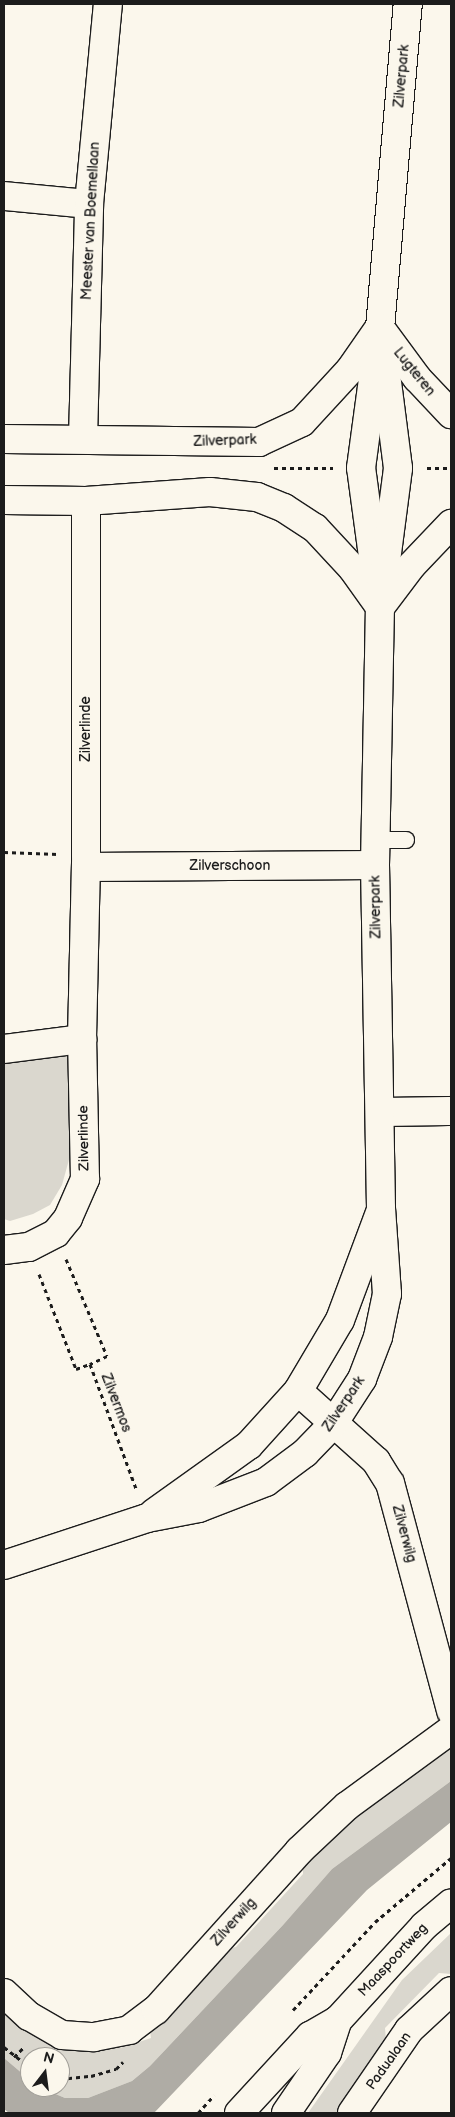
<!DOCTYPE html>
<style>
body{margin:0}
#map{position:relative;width:455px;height:2117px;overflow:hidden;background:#fbf7ec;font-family:"Balsamiq Sans",sans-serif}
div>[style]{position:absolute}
.green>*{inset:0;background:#dad7ce}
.water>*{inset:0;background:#afaca5}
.path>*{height:3px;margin-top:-1.5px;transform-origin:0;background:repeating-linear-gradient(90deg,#1c1c1c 0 4px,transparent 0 8px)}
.roads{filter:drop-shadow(1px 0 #1c1c1c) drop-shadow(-1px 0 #1c1c1c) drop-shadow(0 1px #1c1c1c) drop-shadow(0 -1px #1c1c1c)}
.service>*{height:16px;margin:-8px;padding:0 8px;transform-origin:8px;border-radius:8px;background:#fbf7ec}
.minor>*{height:28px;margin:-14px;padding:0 14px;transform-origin:14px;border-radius:14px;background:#fbf7ec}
.secondary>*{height:28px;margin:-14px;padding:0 14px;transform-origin:14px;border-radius:14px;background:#fbf7ec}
span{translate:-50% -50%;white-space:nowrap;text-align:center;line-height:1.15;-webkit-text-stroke:4px #fbf7ec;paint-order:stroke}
.street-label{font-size:14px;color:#1c1c1c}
.frame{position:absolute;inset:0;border:5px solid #1c1c1c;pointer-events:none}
.north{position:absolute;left:20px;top:2047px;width:50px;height:50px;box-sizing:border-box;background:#fbf7ec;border:1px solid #a29f99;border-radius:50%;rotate:15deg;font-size:14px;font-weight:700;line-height:20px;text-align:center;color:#1c1c1c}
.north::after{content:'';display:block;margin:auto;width:18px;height:22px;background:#1c1c1c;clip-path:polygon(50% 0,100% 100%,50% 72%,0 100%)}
</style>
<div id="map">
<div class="green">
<i style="clip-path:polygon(72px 1041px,70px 1156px,62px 1185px,50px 1205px,33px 1214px,10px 1221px,4px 1219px,4px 1051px)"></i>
<i style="clip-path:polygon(451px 1742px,451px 1781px,332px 1869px,283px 1925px,150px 2066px,132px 2081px,88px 2098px,65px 2098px,39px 2087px,60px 2087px,60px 2057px,30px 2057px,30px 2080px,4px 2058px,4px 1991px,87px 2047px,120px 2048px,151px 2038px,149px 2023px,223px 1950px,236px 1947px,303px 1874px,303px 1861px,364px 1808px)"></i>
<i style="clip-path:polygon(451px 1933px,451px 1974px,439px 1973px,385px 2028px,386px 2040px,379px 2049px,381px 2051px,338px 2113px,308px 2113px,402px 1980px)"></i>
</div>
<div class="water">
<i style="clip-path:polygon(451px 1781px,451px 1822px,367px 1890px,154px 2113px,9px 2113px,4px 2109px,4px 2058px,30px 2080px,30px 2087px,39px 2087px,65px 2098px,88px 2098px,132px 2081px,150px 2066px,283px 1925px,332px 1869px)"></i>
</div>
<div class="path">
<i style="left:274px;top:468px;width:59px"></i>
<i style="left:427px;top:468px;width:24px"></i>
<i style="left:4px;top:852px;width:54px;rotate:2.1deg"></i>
<i style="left:66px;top:1259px;width:105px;rotate:67.1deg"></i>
<i style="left:107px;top:1356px;width:19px;rotate:155deg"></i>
<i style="left:90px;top:1364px;width:135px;rotate:69.7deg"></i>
<i style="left:39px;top:1274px;width:102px;rotate:68.7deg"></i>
<i style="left:76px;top:1369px;width:15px;rotate:-20deg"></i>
<i style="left:293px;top:2010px;width:120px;rotate:-47deg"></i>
<i style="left:375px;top:1922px;width:99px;rotate:-40.1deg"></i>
<i style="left:4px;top:2047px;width:33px;rotate:38deg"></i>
<i style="left:14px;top:2057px;width:14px;rotate:-45deg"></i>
<i style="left:60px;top:2079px;width:31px;rotate:-6deg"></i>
<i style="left:91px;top:2076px;width:26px;rotate:-16deg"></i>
<i style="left:116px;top:2069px;width:10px;rotate:-45deg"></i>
<i style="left:198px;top:2113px;width:24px;rotate:-48deg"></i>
</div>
<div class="roads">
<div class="service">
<i style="left:375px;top:840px;width:31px"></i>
</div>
<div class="minor">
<i style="left:4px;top:196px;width:85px;rotate:5.4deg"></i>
<i style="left:381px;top:329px;width:61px;rotate:53.7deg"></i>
<i style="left:417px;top:378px;width:50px;rotate:46.6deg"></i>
<i style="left:4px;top:439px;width:255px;rotate:0.7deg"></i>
<i style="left:259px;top:442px;width:47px;rotate:-24.9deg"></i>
<i style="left:302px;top:422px;width:71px;rotate:-47.3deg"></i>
<i style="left:350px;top:370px;width:47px;rotate:-55.3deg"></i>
<i style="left:83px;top:439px;width:235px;rotate:-88.5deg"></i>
<i style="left:89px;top:204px;width:201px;rotate:-84.6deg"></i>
<i style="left:4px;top:500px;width:82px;rotate:0.7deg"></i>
<i style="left:86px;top:501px;width:124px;rotate:-4.2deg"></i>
<i style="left:210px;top:492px;width:47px;rotate:6.1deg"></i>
<i style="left:257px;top:497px;width:29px;rotate:22deg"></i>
<i style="left:284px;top:508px;width:37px;rotate:33deg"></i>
<i style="left:315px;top:528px;width:56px;rotate:47.2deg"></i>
<i style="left:353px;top:569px;width:43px;rotate:54.5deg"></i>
<i style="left:375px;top:571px;width:104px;rotate:-97.7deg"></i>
<i style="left:361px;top:468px;width:141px;rotate:-82.3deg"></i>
<i style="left:380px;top:328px;width:325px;rotate:-85.1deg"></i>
<i style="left:381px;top:606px;width:51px;rotate:-52.9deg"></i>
<i style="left:412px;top:565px;width:57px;rotate:-46.4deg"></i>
<i style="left:86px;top:867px;width:289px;rotate:-0.4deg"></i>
<i style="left:4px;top:1049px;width:79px;rotate:-7.3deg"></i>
<i style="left:380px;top:1112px;width:71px;rotate:-0.8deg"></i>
<i style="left:4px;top:1250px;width:25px;rotate:-7deg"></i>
<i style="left:29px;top:1247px;width:30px;rotate:-27deg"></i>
<i style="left:56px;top:1233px;width:19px;rotate:-51deg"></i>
<i style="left:68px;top:1218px;width:43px;rotate:-66.4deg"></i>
<i style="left:85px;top:1179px;width:140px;rotate:-91.2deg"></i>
<i style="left:82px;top:1039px;width:183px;rotate:-88.7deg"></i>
<i style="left:86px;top:856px;width:355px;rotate:-90deg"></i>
<i style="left:298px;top:1391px;width:105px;rotate:41.9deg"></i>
<i style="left:376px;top:1461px;width:26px;rotate:58deg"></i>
<i style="left:390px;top:1483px;width:236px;rotate:75deg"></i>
<i style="left:154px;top:1513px;width:117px;rotate:-35.6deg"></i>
<i style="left:249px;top:1445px;width:73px;rotate:-47.8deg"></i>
<i style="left:298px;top:1391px;width:82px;rotate:-59.4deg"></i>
<i style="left:340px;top:1320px;width:117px;rotate:-69.6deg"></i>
<i style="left:4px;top:1565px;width:151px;rotate:-18.2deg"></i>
<i style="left:147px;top:1518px;width:53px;rotate:-10.9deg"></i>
<i style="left:199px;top:1508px;width:72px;rotate:-21.2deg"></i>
<i style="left:266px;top:1482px;width:49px;rotate:-36.6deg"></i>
<i style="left:305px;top:1453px;width:40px;rotate:-46deg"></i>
<i style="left:333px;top:1424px;width:54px;rotate:-57.2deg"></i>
<i style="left:362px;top:1379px;width:45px;rotate:-69.1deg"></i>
<i style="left:378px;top:1337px;width:44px;rotate:-78.2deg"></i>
<i style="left:387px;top:1294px;width:86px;rotate:-94deg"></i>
<i style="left:381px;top:1208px;width:343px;rotate:-91deg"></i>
<i style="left:375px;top:865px;width:258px;rotate:-88.9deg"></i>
<i style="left:380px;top:607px;width:140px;rotate:-82.6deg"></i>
<i style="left:398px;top:468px;width:141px;rotate:-97.3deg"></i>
<i style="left:4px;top:1993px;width:34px;rotate:43deg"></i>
<i style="left:29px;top:2016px;width:38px;rotate:30deg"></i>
<i style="left:62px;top:2035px;width:32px;rotate:4deg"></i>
<i style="left:94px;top:2037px;width:36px;rotate:-11deg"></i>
<i style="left:129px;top:2030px;width:34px;rotate:-37deg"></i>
<i style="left:156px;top:2010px;width:214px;rotate:-48deg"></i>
<i style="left:299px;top:1851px;width:66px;rotate:-43.2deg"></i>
<i style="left:347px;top:1806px;width:129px;rotate:-36.2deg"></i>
<i style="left:352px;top:2113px;width:101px;rotate:-55.5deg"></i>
<i style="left:409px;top:2030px;width:57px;rotate:-42.9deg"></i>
</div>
<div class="secondary">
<i style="left:239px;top:2113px;width:105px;rotate:-47.3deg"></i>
<i style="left:310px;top:2036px;width:32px;rotate:-30deg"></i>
<i style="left:338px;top:2020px;width:127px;rotate:-47.5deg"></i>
<i style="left:424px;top:1926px;width:35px;rotate:-40deg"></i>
<i style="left:286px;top:2113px;width:73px;rotate:-55.7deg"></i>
<i style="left:327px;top:2053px;width:35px;rotate:-72deg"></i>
</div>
</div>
<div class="street-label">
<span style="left:402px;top:76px;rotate:-85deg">Zilverpark</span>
<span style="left:91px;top:221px;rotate:-87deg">Meester van Boemellaan</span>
<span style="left:414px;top:372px;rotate:51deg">Lugteren</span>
<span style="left:225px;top:441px;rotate:-2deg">Zilverpark</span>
<span style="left:86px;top:729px;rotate:-90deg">Zilverlinde</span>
<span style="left:230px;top:866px">Zilverschoon</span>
<span style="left:376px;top:907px;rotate:-91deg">Zilverpark</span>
<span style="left:84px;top:1138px;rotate:-91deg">Zilverlinde</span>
<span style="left:116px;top:1403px;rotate:69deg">Zilvermos</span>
<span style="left:344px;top:1404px;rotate:-56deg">Zilverpark</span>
<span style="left:404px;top:1534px;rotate:75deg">Zilverwilg</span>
<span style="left:234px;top:1922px;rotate:-48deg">Zilverwilg</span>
<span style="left:393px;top:1960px;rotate:-47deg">Maaspoortweg</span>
<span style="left:389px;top:2061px;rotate:-55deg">Padualaan</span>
</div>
<div class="frame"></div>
<div class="north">N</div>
</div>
